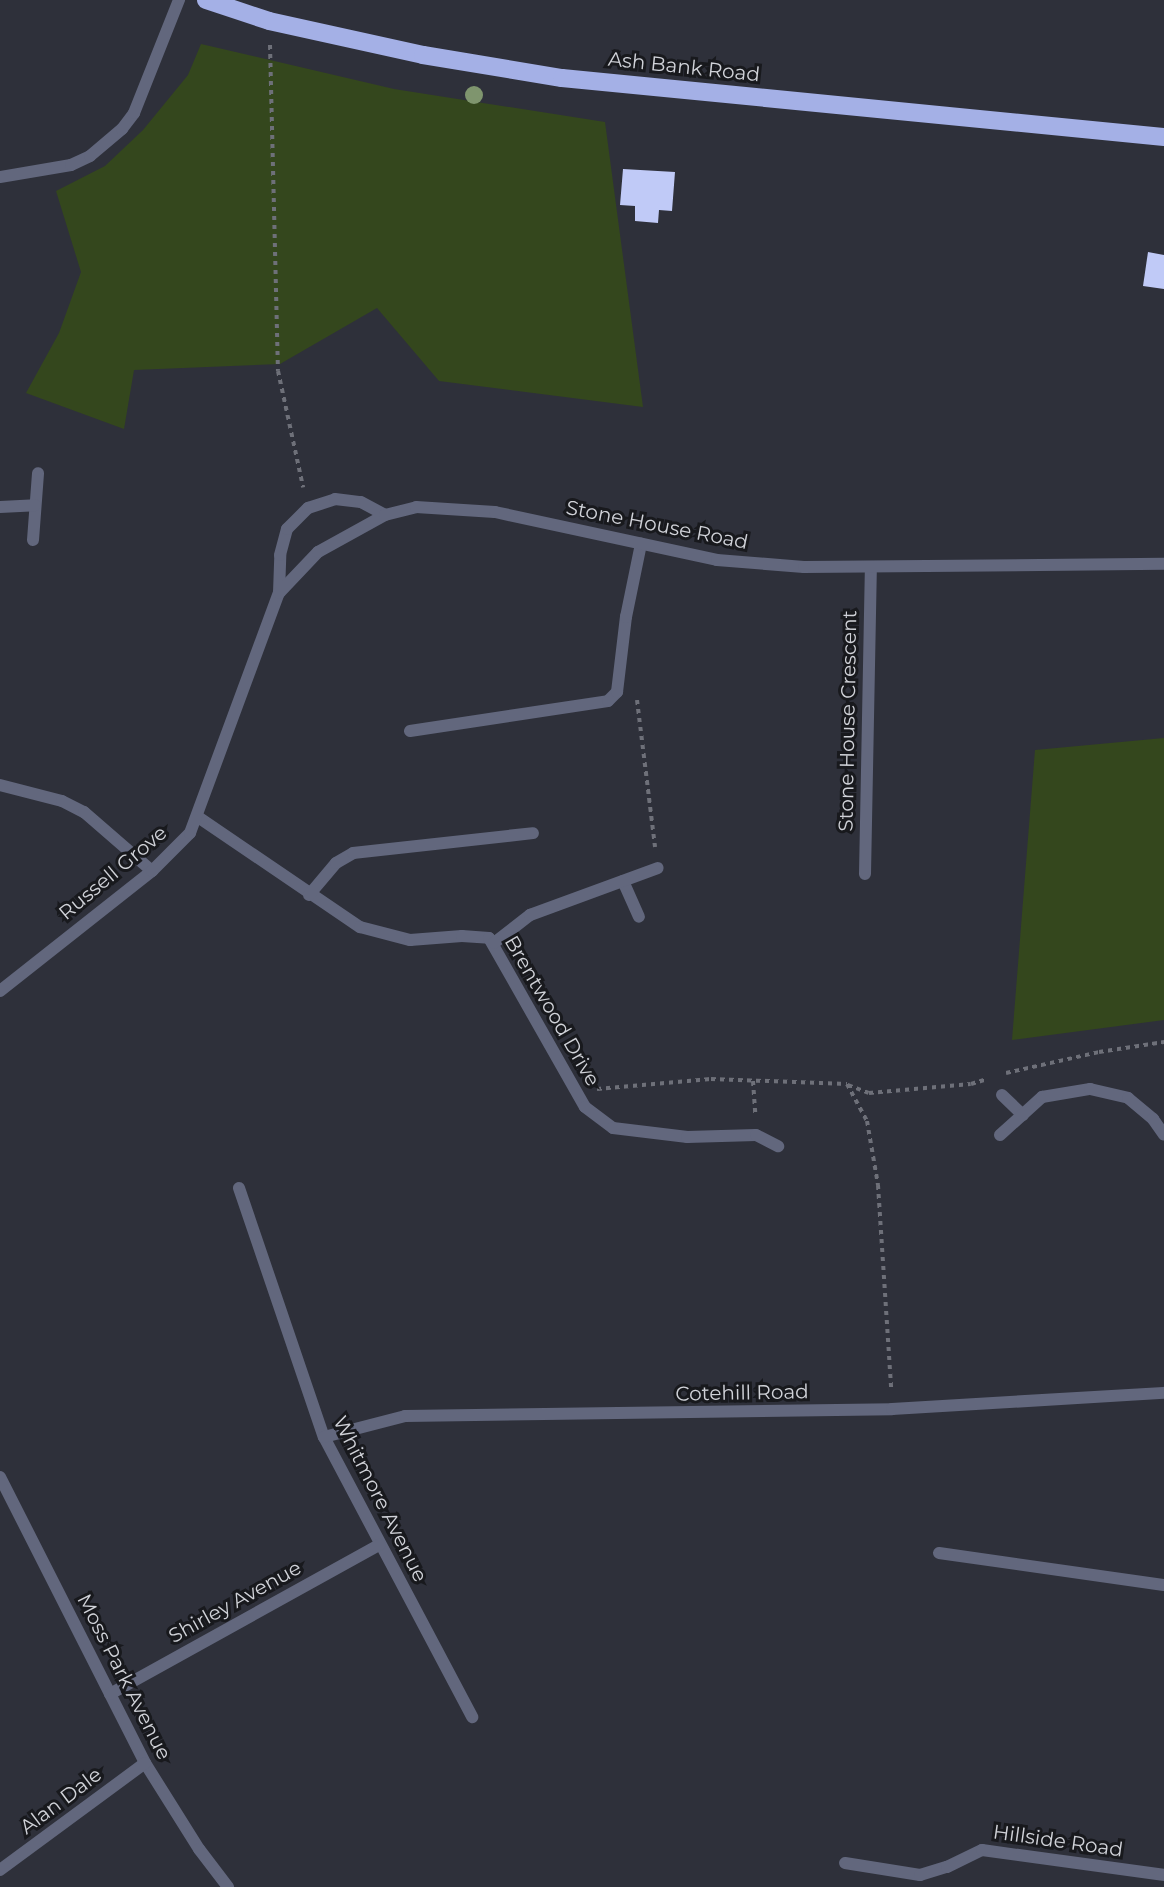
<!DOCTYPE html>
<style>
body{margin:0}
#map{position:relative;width:1164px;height:1887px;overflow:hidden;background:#2e303a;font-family:Montserrat,sans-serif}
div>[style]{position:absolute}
.green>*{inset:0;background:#34471d}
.building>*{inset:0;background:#c0caf7}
.path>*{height:4px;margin-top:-2px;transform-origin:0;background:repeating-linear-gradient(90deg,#6e7079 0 4.5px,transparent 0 9px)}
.lane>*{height:12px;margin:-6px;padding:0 6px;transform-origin:6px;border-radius:6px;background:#62677d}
.street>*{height:12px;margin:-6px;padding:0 6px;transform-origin:6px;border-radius:6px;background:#62677d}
.highway>*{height:18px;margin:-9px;padding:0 9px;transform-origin:9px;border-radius:9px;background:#a4b0e6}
.trees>*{width:18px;height:18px;margin:-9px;border-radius:50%;background:#7f956e}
span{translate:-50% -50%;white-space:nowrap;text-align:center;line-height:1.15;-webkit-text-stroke:6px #18191d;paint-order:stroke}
.street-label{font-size:20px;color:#d0d2d8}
</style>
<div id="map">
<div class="green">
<i style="clip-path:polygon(201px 44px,394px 89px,605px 122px,643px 407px,439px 381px,377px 308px,280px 364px,134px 370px,124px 429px,26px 393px,59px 333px,81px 272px,56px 191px,105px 166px,143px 130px,188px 75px)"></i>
<i style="clip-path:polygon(1164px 738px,1164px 1020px,1012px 1040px,1035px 750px)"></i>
</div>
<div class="building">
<i style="clip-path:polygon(623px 169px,675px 172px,672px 211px,659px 210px,658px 223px,635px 221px,635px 206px,620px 205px)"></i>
<i style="clip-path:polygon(1148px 252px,1164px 255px,1164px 289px,1143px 286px)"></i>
</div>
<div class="path">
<i style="left:270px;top:45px;width:326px;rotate:88.6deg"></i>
<i style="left:278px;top:371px;width:119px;rotate:77.8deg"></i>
<i style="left:637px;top:700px;width:148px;rotate:83deg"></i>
<i style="left:1006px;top:1073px;width:95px;rotate:-12.7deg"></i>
<i style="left:1099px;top:1052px;width:66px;rotate:-8.7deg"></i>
<i style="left:753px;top:1081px;width:32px;rotate:86deg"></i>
<i style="left:848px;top:1085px;width:22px;rotate:21deg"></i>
<i style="left:869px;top:1093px;width:102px;rotate:-5deg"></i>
<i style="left:971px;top:1084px;width:17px;rotate:-17deg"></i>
<i style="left:597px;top:1089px;width:114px;rotate:-5deg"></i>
<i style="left:711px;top:1079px;width:136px;rotate:2.1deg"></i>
<i style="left:847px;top:1084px;width:42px;rotate:61.6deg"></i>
<i style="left:867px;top:1121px;width:65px;rotate:80.2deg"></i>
<i style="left:878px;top:1185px;width:203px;rotate:86.3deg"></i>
</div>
<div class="lane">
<i style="left:33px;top:540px;width:67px;rotate:-85.7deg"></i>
<i style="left:279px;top:593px;width:38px;rotate:-88deg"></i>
<i style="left:280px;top:555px;width:27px;rotate:-75deg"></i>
<i style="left:287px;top:529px;width:30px;rotate:-45deg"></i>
<i style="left:308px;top:508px;width:28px;rotate:-18deg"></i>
<i style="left:335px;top:499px;width:26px;rotate:7deg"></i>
<i style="left:361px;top:502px;width:27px;rotate:28deg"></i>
<i style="left:410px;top:731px;width:200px;rotate:-8.6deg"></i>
<i style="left:608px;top:701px;width:13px;rotate:-45deg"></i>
<i style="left:617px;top:692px;width:76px;rotate:-83.2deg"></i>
<i style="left:626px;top:617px;width:75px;rotate:-78.4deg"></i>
</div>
<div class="street">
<i style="left:0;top:177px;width:72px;rotate:-9.6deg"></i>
<i style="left:71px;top:165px;width:21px;rotate:-25deg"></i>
<i style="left:90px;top:156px;width:42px;rotate:-40.2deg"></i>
<i style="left:122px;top:129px;width:20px;rotate:-53deg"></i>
<i style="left:134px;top:113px;width:122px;rotate:-68.3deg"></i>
<i style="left:0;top:507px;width:35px;rotate:-3deg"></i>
<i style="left:0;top:785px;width:64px;rotate:14.5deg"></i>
<i style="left:62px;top:801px;width:25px;rotate:27deg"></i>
<i style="left:84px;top:812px;width:90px;rotate:40.9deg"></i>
<i style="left:198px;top:817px;width:196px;rotate:34.2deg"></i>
<i style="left:360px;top:927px;width:52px;rotate:14.6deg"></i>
<i style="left:410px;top:940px;width:52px;rotate:-4.4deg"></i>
<i style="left:462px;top:936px;width:27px;rotate:4deg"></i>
<i style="left:489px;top:938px;width:194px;rotate:60.4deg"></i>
<i style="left:585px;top:1107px;width:35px;rotate:37deg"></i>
<i style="left:613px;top:1128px;width:75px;rotate:6.9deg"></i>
<i style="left:687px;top:1137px;width:69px;rotate:-1.7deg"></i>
<i style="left:756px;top:1135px;width:25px;rotate:27deg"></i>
<i style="left:865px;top:874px;width:305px;rotate:-88.9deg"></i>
<i style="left:623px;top:881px;width:39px;rotate:66deg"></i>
<i style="left:309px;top:895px;width:42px;rotate:-49.8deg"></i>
<i style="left:336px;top:863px;width:20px;rotate:-30deg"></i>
<i style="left:353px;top:853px;width:181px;rotate:-6.3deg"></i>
<i style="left:494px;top:943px;width:46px;rotate:-37.9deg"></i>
<i style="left:530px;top:915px;width:136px;rotate:-20.2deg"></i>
<i style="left:0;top:991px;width:194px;rotate:-38.3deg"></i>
<i style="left:152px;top:871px;width:54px;rotate:-45deg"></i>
<i style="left:190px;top:833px;width:256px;rotate:-69.7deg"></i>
<i style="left:279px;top:593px;width:57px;rotate:-46.4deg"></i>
<i style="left:318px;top:552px;width:77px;rotate:-28.9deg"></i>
<i style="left:385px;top:515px;width:32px;rotate:-14deg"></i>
<i style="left:416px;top:507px;width:79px;rotate:3.6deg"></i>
<i style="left:495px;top:512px;width:227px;rotate:12.2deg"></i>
<i style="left:717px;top:560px;width:87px;rotate:4.6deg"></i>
<i style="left:804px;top:567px;width:360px;rotate:-0.5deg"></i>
<i style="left:1002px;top:1095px;width:29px;rotate:44deg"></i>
<i style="left:1000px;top:1135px;width:57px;rotate:-42.1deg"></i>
<i style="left:1042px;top:1097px;width:49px;rotate:-9.5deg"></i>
<i style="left:1090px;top:1089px;width:39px;rotate:13deg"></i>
<i style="left:1128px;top:1098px;width:33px;rotate:40deg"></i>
<i style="left:1153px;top:1119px;width:19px;rotate:55deg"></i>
<i style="left:239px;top:1188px;width:263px;rotate:71.2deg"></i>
<i style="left:324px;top:1437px;width:317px;rotate:62.1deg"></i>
<i style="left:324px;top:1437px;width:84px;rotate:-14.5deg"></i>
<i style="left:405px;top:1416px;width:487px;rotate:-0.8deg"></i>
<i style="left:892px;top:1409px;width:272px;rotate:-3.4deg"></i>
<i style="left:0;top:1477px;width:321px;rotate:63.1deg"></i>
<i style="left:145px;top:1763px;width:102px;rotate:57.9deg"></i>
<i style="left:199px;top:1849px;width:48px;rotate:52.7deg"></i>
<i style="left:939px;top:1553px;width:227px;rotate:8.1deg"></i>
<i style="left:110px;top:1694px;width:308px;rotate:-29deg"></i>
<i style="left:845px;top:1863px;width:76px;rotate:9.1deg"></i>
<i style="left:920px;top:1875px;width:28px;rotate:-17deg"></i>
<i style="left:947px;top:1867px;width:39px;rotate:-26deg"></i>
<i style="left:982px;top:1850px;width:184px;rotate:7.8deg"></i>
<i style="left:0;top:1870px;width:180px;rotate:-36.4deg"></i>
</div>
<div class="highway">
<i style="left:206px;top:0;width:66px;rotate:18.4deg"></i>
<i style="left:269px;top:21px;width:158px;rotate:12.4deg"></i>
<i style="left:423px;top:55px;width:141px;rotate:9.4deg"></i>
<i style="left:562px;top:78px;width:605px;rotate:5.6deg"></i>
</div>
<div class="trees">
<i style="left:474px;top:95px"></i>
</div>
<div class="street-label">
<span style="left:684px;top:67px;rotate:6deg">Ash Bank Road</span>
<span style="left:657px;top:525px;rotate:11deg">Stone House Road</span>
<span style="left:848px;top:721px;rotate:-89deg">Stone House Crescent</span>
<span style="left:113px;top:873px;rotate:-40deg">Russell Grove</span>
<span style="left:552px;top:1011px;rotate:60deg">Brentwood Drive</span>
<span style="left:742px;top:1393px;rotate:-1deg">Cotehill Road</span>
<span style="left:380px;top:1499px;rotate:63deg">Whitmore Avenue</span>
<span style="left:235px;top:1602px;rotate:-29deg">Shirley Avenue</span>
<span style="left:124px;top:1677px;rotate:63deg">Moss Park Avenue</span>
<span style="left:61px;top:1801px;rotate:-37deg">Alan Dale</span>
<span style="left:1058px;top:1841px;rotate:8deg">Hillside Road</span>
</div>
</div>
